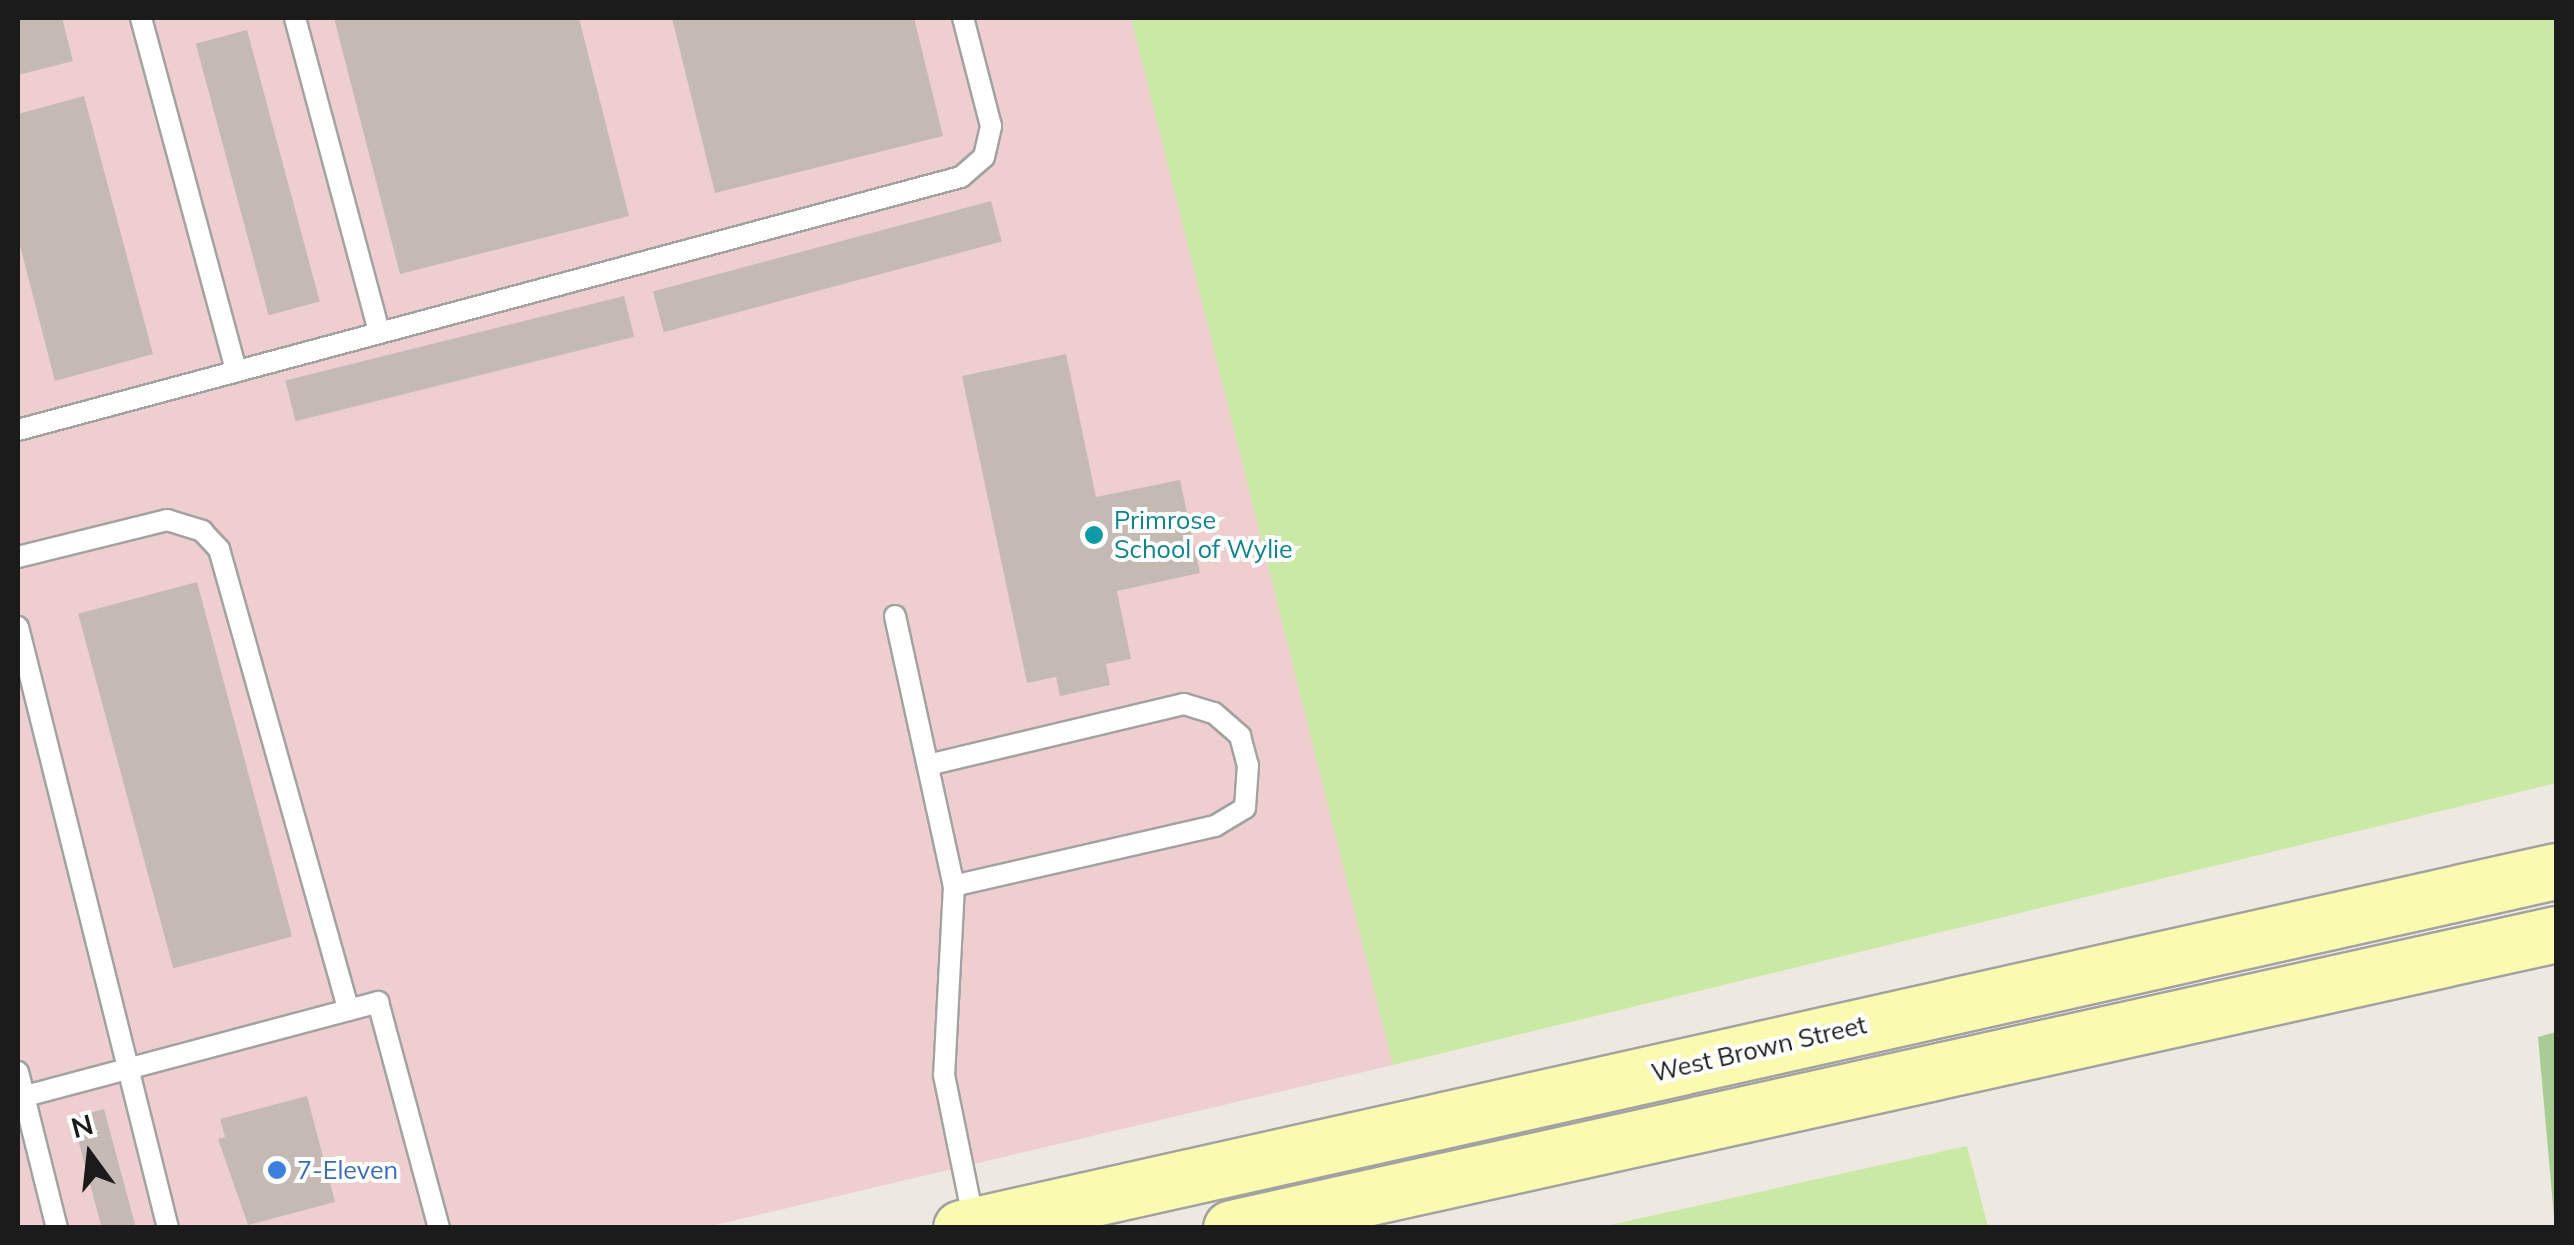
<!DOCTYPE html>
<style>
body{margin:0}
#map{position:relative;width:2574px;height:1245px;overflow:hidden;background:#ede8e0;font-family:Mulish,sans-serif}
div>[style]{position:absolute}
.commercial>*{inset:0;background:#efcecf}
.grass>*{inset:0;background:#cae9a4}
.forest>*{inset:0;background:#a8cd93}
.building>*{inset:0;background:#c5bab3;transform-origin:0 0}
.roads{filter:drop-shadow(2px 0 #a2a2a2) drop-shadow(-2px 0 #a2a2a2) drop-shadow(0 2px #a2a2a2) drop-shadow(0 -2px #a2a2a2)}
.service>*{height:20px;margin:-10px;padding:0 10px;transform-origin:10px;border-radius:10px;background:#fff}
.secondary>*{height:55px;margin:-27.5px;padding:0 27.5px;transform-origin:27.5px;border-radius:27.5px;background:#fafab1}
.dots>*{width:28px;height:28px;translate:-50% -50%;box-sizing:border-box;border:5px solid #fff;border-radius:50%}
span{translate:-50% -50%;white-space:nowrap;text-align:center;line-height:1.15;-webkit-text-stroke:8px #fff;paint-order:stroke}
.culture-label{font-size:25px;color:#0d838f}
.left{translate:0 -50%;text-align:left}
.street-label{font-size:25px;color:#1b1b1b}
.shop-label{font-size:25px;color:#366cbe}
.frame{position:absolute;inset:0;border:20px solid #1b1b1b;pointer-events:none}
.north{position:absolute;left:40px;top:1105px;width:100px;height:100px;-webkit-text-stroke:8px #fff;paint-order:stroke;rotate:345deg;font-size:28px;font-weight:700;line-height:40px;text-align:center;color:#1b1b1b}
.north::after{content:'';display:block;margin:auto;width:35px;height:45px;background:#1b1b1b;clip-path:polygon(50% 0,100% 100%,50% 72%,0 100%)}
</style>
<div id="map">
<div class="commercial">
<i style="clip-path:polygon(18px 18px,1131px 18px,1393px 1065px,707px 1227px,18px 1227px)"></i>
</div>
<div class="grass">
<i style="clip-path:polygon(1131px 18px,2556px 18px,2556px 783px,1393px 1065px)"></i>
<i style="clip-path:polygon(1967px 1146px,1988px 1227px,1601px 1227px)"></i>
</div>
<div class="forest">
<i style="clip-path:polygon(2556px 1032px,2556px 1227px,2555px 1228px,2538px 1037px)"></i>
</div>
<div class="building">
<i style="clip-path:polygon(18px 18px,62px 18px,73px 61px,18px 75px)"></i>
<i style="clip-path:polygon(334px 18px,579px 18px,629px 216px,400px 274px)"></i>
<i style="clip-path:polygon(672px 18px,914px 18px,943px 136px,715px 193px)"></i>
<i style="left:247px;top:30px;width:281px;height:53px;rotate:75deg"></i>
<i style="clip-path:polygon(84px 96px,153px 354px,55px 381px,18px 238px,18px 114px)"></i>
<i style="left:991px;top:201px;width:42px;height:350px;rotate:75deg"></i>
<i style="left:624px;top:296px;width:42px;height:349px;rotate:76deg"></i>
<i style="clip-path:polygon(1066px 354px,1096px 497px,1180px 480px,1200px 573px,1117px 591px,1131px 659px,1106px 664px,1110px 685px,1060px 696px,1056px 677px,1027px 683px,962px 376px)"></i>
<i style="left:197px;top:582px;width:367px;height:123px;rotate:75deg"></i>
<i style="clip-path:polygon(307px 1096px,335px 1202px,248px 1225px,218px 1139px,225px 1137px,220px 1119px)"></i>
<i style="left:104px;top:1109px;width:123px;height:33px;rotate:75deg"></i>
</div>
<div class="roads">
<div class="service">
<i style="left:141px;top:18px;width:366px;rotate:74.9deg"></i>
<i style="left:295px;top:18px;width:325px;rotate:75deg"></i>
<i style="left:18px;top:430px;width:976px;rotate:-15.02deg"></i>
<i style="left:961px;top:177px;width:30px;rotate:-41deg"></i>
<i style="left:984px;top:157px;width:32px;rotate:-77deg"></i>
<i style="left:991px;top:126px;width:112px;rotate:-104.5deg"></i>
<i style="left:18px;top:557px;width:154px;rotate:-13.9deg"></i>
<i style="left:167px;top:520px;width:37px;rotate:17deg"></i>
<i style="left:202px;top:531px;width:25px;rotate:47deg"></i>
<i style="left:219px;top:549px;width:479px;rotate:74.3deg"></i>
<i style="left:895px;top:616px;width:276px;rotate:77.7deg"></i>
<i style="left:954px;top:886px;width:189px;rotate:93deg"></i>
<i style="left:944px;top:1075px;width:150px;rotate:78.5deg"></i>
<i style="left:18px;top:627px;width:619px;rotate:75.99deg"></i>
<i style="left:928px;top:765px;width:263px;rotate:-13.4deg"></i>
<i style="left:1184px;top:704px;width:31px;rotate:17deg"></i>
<i style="left:1214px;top:713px;width:35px;rotate:41deg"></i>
<i style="left:1240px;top:736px;width:30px;rotate:75deg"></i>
<i style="left:1248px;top:765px;width:43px;rotate:94deg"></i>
<i style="left:1245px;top:808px;width:35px;rotate:149deg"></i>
<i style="left:1215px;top:826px;width:268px;rotate:167.1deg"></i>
<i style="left:18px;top:1072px;width:161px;rotate:76deg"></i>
<i style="left:18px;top:1098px;width:373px;rotate:-14.9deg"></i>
<i style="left:378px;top:1002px;width:234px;rotate:74.9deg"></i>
</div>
<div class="secondary">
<i style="left:961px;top:1228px;width:1634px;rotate:-12.62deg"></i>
<i style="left:1231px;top:1228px;width:1357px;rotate:-12.51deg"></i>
</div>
</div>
<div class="dots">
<i style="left:1094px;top:535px;background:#0f9aa8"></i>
<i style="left:277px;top:1170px;background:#3f7fe0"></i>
</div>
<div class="culture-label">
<span class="left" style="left:1114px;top:535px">Primrose<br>School of Wylie</span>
</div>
<div class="street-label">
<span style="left:1759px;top:1049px;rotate:-13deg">West Brown Street</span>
</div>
<div class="shop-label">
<span class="left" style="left:297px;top:1170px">7-Eleven</span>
</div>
<div class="frame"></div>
<div class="north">N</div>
</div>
